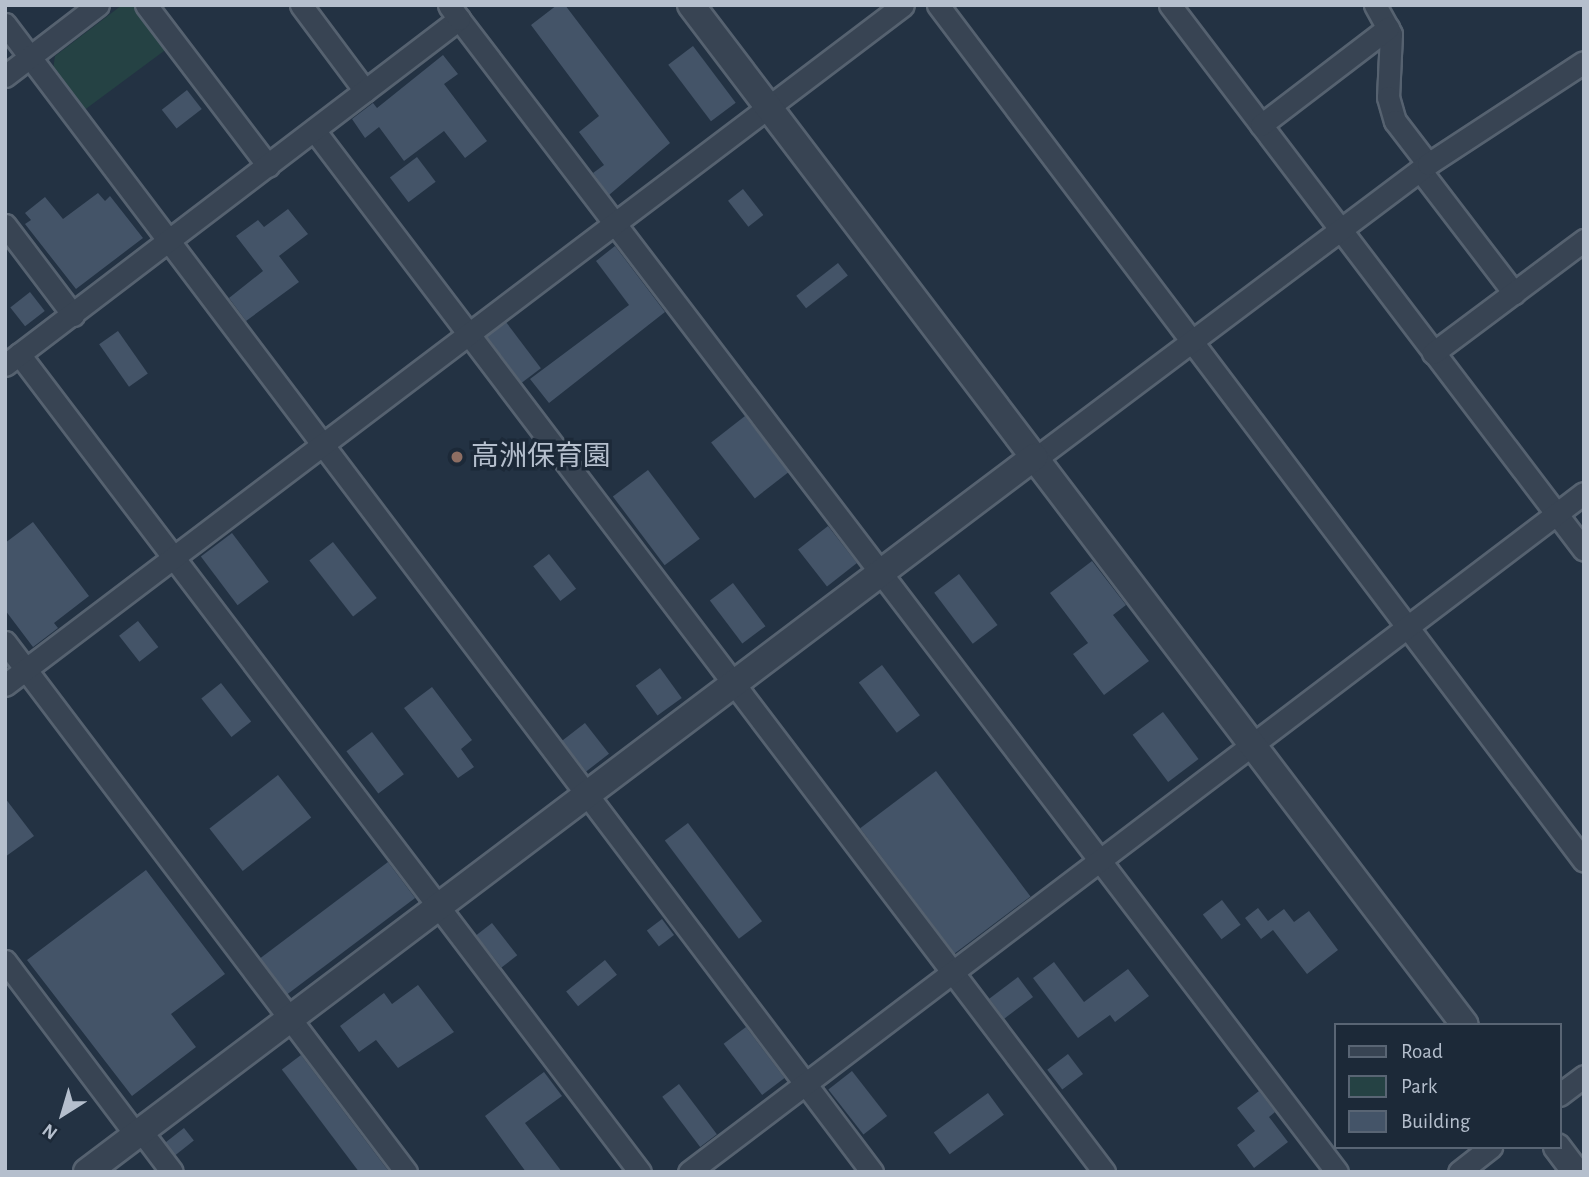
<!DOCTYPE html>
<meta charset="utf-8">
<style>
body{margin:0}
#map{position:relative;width:1589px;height:1177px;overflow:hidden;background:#233243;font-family:"Alegreya Sans","Noto Sans JP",sans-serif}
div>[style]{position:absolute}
.green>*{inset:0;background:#254244}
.building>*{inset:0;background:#445468;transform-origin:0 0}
.roads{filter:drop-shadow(2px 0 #566270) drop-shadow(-2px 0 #566270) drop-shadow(0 2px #566270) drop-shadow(0 -2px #566270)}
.minor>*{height:21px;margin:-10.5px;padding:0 10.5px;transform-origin:10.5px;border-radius:10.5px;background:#384453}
.tertiary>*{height:26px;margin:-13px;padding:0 13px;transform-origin:13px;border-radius:13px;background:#384453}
.dots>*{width:19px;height:19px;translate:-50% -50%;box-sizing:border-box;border:4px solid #1c2938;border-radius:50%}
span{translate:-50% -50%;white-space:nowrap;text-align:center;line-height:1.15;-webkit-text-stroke:7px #1c2938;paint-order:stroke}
.poi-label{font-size:28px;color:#b5bfcd}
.left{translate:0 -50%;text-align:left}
.frame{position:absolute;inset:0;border:7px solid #b5bfcd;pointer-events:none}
.legend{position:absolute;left:1334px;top:1023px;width:228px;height:126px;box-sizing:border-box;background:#1c2938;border:2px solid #596574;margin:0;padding:9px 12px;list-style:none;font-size:21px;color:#b5bfcd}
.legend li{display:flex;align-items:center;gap:14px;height:35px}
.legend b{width:35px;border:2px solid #596574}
.north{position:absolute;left:28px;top:1079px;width:70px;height:70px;-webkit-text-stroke:5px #1c2938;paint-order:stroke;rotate:217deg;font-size:19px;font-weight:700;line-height:28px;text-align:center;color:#b5bfcd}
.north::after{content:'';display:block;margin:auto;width:24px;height:32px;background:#b5bfcd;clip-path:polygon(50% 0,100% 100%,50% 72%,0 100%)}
</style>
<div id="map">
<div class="green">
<i style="clip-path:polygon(122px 5px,139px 7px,168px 48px,83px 111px,53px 70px,55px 56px)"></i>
</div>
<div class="building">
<i style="clip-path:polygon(557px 5px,565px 5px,670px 143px,609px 195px,593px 173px,604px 165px,579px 132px,599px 116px,531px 25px)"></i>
<i style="left:693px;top:46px;width:71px;height:31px;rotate:53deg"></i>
<i style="clip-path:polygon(443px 55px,458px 74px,444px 84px,487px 141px,465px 158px,444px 131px,404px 161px,379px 127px,365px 138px,352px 119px,373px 103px,377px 108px)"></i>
<i style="left:187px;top:90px;width:24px;height:32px;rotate:52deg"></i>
<i style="left:417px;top:157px;width:31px;height:34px;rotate:53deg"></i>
<i style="left:743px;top:189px;width:33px;height:19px;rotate:52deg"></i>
<i style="clip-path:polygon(98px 193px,105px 201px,110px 196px,143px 238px,76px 289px,25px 224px,31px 220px,25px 213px,45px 197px,63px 219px)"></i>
<i style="clip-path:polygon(288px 209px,308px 234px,279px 256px,299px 282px,246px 321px,229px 298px,263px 271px,236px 236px,258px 220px,264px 227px)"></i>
<i style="clip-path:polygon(615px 246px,665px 312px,549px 403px,530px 379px,629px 305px,596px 261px)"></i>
<i style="left:838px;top:263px;width:16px;height:53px;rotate:52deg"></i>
<i style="left:30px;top:292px;width:24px;height:25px;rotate:52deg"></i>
<i style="left:506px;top:322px;width:58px;height:24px;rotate:53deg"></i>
<i style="left:118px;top:331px;width:52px;height:23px;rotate:55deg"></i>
<i style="left:745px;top:416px;width:71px;height:43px;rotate:52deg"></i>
<i style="left:648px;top:470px;width:86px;height:44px;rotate:53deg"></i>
<i style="clip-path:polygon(33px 522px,89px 596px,54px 623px,58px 628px,33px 647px,5px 610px,5px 543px)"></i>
<i style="left:828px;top:526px;width:47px;height:38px;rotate:52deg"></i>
<i style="left:232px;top:533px;width:61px;height:39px;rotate:53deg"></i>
<i style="left:333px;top:542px;width:71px;height:30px;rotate:52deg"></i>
<i style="left:549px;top:554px;width:44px;height:20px;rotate:52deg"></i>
<i style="clip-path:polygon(1092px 561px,1126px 605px,1113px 615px,1149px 661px,1104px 695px,1073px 654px,1088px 643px,1050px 593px)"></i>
<i style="left:959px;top:574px;width:64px;height:31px;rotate:53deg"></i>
<i style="left:733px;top:583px;width:54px;height:29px;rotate:53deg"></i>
<i style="left:138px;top:621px;width:33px;height:24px;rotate:52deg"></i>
<i style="left:882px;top:665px;width:63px;height:29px;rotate:53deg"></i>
<i style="left:660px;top:668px;width:37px;height:30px;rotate:54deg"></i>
<i style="left:221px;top:683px;width:49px;height:25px;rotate:52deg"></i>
<i style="clip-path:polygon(432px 687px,472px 740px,461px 749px,474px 767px,458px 778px,404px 708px)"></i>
<i style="left:1163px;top:712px;width:59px;height:38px;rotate:53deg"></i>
<i style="left:585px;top:723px;width:39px;height:29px;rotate:52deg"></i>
<i style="left:372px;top:732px;width:53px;height:32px;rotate:53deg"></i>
<i style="left:936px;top:771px;width:157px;height:95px;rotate:53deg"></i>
<i style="left:278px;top:775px;width:54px;height:87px;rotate:52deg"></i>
<i style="clip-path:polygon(5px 798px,34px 836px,5px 857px)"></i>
<i style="left:688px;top:823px;width:123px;height:29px;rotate:53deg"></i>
<i style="left:388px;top:862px;width:45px;height:160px;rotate:53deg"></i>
<i style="clip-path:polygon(146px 870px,225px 974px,171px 1014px,196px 1047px,132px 1096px,27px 960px)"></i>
<i style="left:1222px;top:900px;width:31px;height:24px;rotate:53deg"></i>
<i style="clip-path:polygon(1258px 908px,1268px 921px,1284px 909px,1294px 922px,1309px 911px,1338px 950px,1307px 974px,1273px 930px,1261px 939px,1245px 918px)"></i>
<i style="left:662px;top:919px;width:20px;height:19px;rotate:53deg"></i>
<i style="left:492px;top:923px;width:41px;height:20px;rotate:52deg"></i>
<i style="left:605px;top:960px;width:19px;height:50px;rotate:51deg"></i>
<i style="clip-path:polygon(1054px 962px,1084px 1002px,1128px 969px,1149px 996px,1115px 1022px,1110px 1015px,1078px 1038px,1033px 978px)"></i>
<i style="left:1018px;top:977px;width:25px;height:36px;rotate:53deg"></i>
<i style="clip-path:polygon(418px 985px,454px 1032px,398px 1068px,376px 1040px,359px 1052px,340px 1026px,384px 993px,392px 1004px)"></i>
<i style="left:746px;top:1027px;width:64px;height:28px;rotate:53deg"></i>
<i style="left:1068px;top:1054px;width:25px;height:26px;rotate:53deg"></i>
<i style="left:301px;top:1055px;width:146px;height:24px;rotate:53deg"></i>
<i style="left:852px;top:1071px;width:57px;height:30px;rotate:52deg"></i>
<i style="clip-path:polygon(544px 1072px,562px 1096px,525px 1123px,562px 1172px,526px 1172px,485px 1116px)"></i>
<i style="left:679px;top:1084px;width:63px;height:21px;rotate:53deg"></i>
<i style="clip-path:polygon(1259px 1091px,1275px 1112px,1269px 1117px,1288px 1142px,1254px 1168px,1237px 1145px,1255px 1131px,1237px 1108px)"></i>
<i style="left:988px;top:1093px;width:27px;height:67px;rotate:54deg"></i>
<i style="left:184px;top:1128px;width:16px;height:24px;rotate:52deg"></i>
</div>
<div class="roads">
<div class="minor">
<i style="left:146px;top:5px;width:202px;rotate:52.8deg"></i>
<i style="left:301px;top:5px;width:107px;rotate:53.3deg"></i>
<i style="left:938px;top:5px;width:1072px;rotate:52.96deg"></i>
<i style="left:1170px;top:5px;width:684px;rotate:52.78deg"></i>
<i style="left:1375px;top:5px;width:33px;rotate:61deg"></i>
<i style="left:1391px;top:34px;width:63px;rotate:92.7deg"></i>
<i style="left:1388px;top:97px;width:25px;rotate:74deg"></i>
<i style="left:1395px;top:121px;width:54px;rotate:52.5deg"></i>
<i style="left:459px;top:19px;width:1449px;rotate:52.71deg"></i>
<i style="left:5px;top:24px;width:1439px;rotate:52.94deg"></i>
<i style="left:5px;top:76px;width:117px;rotate:-37.4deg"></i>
<i style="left:1261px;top:125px;width:160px;rotate:-37.4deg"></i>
<i style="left:314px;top:130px;width:1308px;rotate:52.83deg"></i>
<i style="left:1420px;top:170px;width:155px;rotate:52.6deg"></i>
<i style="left:5px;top:225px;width:113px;rotate:52.9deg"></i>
<i style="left:1433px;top:353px;width:189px;rotate:-36.8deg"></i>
<i style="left:19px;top:354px;width:1027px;rotate:52.8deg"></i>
<i style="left:5px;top:365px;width:571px;rotate:-37.31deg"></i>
<i style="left:459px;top:19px;width:17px;rotate:-126deg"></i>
<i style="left:1035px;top:459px;width:491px;rotate:-36.9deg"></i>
<i style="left:1428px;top:164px;width:186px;rotate:-33.2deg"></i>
<i style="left:5px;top:642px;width:665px;rotate:52.89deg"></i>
<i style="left:5px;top:685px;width:1126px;rotate:-37.13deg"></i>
<i style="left:5px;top:961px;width:218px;rotate:53deg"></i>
<i style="left:1559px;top:1095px;width:31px;rotate:-37deg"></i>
<i style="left:141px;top:1131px;width:51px;rotate:52.9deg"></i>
<i style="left:689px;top:1172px;width:1123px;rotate:-37.19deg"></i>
<i style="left:1459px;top:1172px;width:41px;rotate:-38deg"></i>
</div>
<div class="tertiary">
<i style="left:691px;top:5px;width:1280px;rotate:52.81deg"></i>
<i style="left:1557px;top:1147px;width:31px;rotate:53deg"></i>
<i style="left:87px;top:1172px;width:1187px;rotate:-37.05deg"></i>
</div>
</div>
<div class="dots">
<i style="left:457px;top:457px;background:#8d6e63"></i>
</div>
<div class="poi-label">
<span class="left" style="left:471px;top:457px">高洲保育園</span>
</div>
<div class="frame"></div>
<ul class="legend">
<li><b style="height:9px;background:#384453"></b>Road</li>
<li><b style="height:19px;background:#254244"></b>Park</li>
<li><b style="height:19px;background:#445468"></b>Building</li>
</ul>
<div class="north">N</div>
</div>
